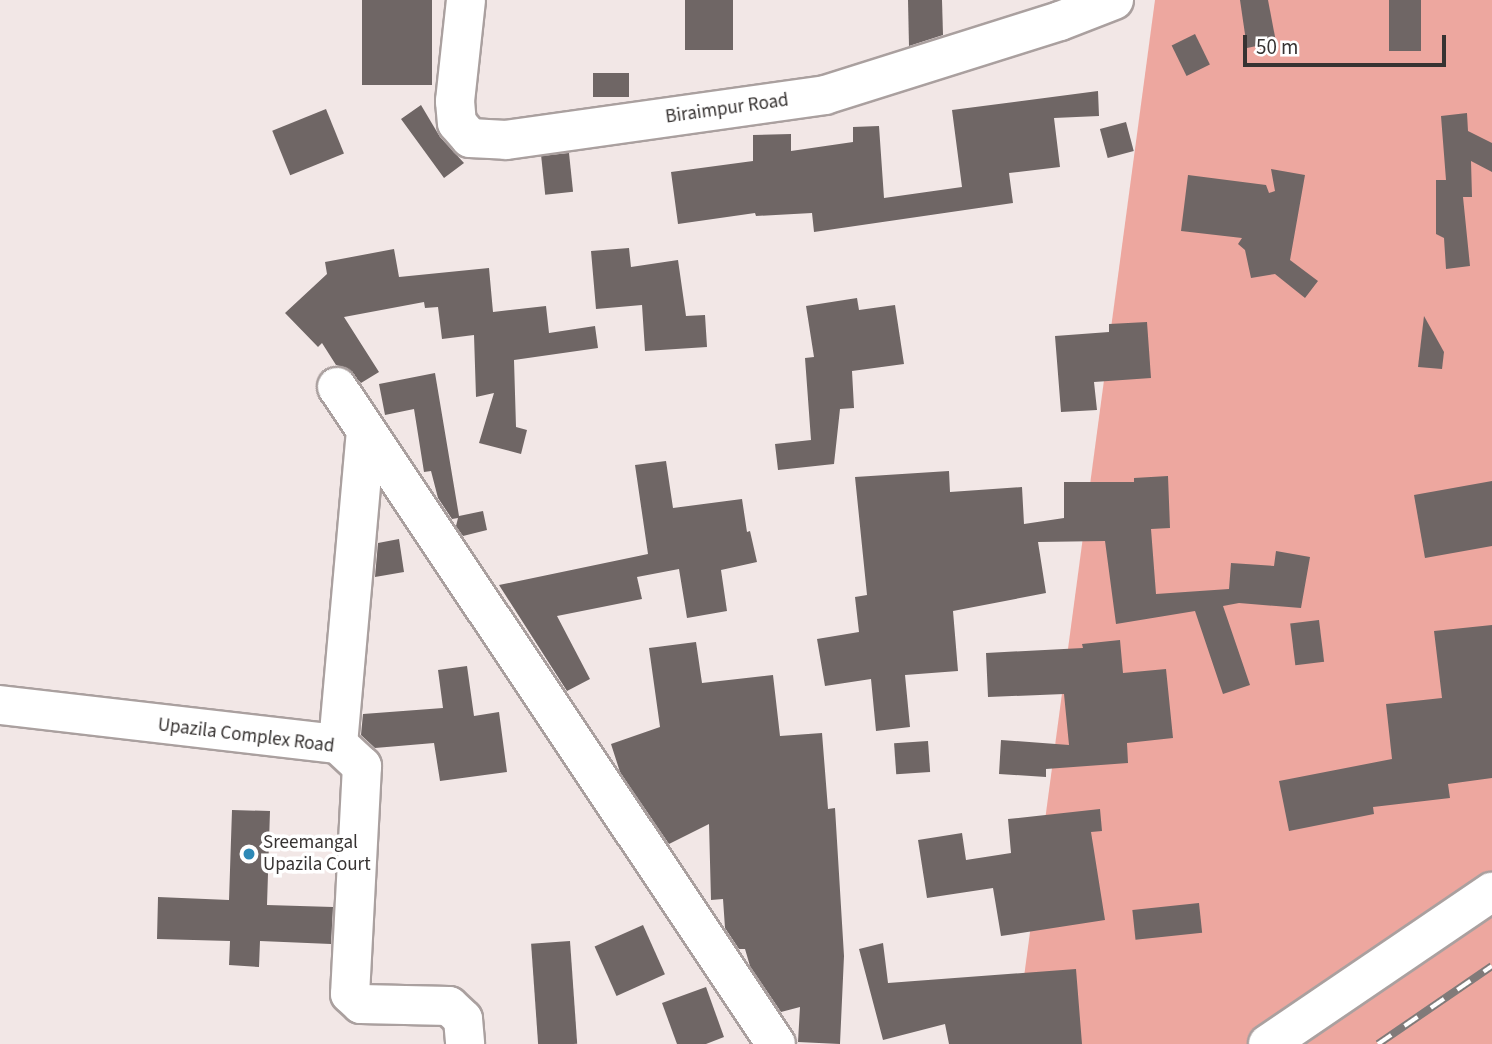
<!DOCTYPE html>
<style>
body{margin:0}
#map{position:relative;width:1492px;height:1044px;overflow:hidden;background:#f2e7e6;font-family:"Source Sans 3",sans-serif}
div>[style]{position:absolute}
.green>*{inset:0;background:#eda79f}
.building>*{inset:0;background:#6f6665;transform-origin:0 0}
.roads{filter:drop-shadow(2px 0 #aaa09f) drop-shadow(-2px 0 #aaa09f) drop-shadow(0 2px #aaa09f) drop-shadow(0 -2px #aaa09f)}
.minor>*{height:38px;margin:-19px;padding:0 19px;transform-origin:19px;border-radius:19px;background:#fff}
.rail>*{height:8px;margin-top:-4px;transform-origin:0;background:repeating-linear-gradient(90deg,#fff 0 16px,#807a79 0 32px);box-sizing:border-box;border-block:2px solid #807a79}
.dots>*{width:19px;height:19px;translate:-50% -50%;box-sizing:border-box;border:4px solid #fff;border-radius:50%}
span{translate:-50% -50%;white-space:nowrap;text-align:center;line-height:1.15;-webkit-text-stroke:7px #fff;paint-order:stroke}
.street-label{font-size:19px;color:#373332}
.poi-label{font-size:19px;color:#373332}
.left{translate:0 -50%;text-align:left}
.scale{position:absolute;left:1243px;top:35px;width:203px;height:32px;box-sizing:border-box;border:4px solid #373332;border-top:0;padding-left:9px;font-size:21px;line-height:24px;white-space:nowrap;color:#373332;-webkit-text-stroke:5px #fff;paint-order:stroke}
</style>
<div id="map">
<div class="green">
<i style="clip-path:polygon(1155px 0,1492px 0,1492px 1044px,1015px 1044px)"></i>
</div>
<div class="building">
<i style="left:362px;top:0;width:70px;height:85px"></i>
<i style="left:685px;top:0;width:48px;height:50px"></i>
<i style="clip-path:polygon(908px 0,942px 0,943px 35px,909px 46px)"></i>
<i style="clip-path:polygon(1240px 0,1268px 0,1276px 42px,1247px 48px)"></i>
<i style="left:1389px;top:0;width:32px;height:51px"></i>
<i style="left:1195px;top:34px;width:34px;height:26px;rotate:64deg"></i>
<i style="left:593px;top:73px;width:36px;height:24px"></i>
<i style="clip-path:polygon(1098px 91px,1099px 116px,1054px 118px,1060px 167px,1009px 173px,1013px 203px,814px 232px,812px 213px,756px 216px,755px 213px,678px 224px,671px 172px,753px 161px,753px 135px,791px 134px,791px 151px,853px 142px,853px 127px,879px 126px,884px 198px,962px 187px,952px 110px)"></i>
<i style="clip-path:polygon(421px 105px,440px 137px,464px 163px,444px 178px,401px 119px)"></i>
<i style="left:326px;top:109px;width:48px;height:58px;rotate:68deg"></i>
<i style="clip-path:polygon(1467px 113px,1468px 131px,1492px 143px,1492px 172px,1471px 161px,1472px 197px,1463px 197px,1470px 266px,1446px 269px,1444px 238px,1436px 234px,1436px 180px,1446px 180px,1441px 116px)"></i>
<i style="left:1126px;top:122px;width:30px;height:27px;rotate:75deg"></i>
<i style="left:569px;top:153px;width:39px;height:28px;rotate:84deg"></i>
<i style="clip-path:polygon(1271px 169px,1305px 175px,1290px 260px,1318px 281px,1305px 298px,1275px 274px,1251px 278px,1245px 250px,1238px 244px,1242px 238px,1181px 231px,1188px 175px,1266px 185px,1269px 193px,1275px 191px)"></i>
<i style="clip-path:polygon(629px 248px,631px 267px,678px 260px,686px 316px,705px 315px,707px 347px,645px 351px,642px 305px,596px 309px,591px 251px)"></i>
<i style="clip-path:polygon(394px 249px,399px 277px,489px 268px,493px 312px,546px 306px,549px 333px,595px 326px,598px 348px,514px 360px,516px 427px,527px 430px,521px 454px,479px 443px,494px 393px,476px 397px,474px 335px,442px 339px,438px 307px,425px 308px,424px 302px,344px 317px,379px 372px,361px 383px,347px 368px,336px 365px,322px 343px,318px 347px,285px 313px,327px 274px,325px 262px)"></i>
<i style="clip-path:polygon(857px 298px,859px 310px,895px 305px,904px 364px,852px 371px,854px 408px,840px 409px,834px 464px,778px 470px,775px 444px,811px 440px,805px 358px,814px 357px,806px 306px)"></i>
<i style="clip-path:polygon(1424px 316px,1444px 352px,1442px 369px,1418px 367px)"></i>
<i style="clip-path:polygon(1147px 322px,1151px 378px,1094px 382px,1097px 410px,1061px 412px,1055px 336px,1109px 332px,1109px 324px)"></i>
<i style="clip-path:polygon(435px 373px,459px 516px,483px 511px,487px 530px,463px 536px,456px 526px,458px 518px,452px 519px,438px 498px,431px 471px,424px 472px,414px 409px,385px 415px,379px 384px)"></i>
<i style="clip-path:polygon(666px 461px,673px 508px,742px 499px,747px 532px,750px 531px,757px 562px,721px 570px,727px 611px,687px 618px,679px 569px,637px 577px,642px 599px,557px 616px,590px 679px,567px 691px,499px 585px,648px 554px,635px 465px)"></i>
<i style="clip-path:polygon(949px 471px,950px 492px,1022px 487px,1024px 524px,1064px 518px,1064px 482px,1134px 482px,1134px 478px,1168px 476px,1170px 528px,1151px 529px,1156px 594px,1229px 589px,1231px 563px,1274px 566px,1276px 551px,1310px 557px,1301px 608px,1239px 603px,1223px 606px,1250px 685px,1223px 694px,1195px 611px,1116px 624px,1105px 541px,1038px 542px,1046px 593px,953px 611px,958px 671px,905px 675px,910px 727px,876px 731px,871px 679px,825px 686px,817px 639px,859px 632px,855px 597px,867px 595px,855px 477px)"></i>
<i style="clip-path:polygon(1492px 481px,1492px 546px,1425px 558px,1414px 495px)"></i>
<i style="clip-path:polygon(399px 539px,404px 572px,375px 577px,378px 543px)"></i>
<i style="left:1319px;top:620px;width:42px;height:29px;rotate:83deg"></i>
<i style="clip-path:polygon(1492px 625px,1492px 778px,1448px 784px,1450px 798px,1373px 807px,1374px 814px,1289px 831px,1279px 781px,1392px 759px,1386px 704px,1442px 698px,1434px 631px)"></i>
<i style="clip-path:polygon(1120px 640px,1123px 673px,1166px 669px,1173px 738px,1127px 743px,1128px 763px,1046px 769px,1046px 777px,999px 774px,1001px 740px,1069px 745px,1064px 694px,988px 697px,986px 653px,1083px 648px,1082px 644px)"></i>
<i style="clip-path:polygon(696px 642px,702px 683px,773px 675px,780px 736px,822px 733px,828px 809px,835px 808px,844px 956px,840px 1044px,798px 1042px,800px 1007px,781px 1012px,750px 966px,745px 949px,739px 949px,725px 928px,723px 899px,711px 900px,709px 824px,669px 844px,620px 772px,611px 744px,660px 727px,649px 648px)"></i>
<i style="clip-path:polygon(467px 666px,474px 716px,499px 712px,507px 772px,440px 781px,434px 743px,375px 748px,361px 735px,363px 714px,443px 708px,438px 670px)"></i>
<i style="left:928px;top:741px;width:31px;height:34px;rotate:86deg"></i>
<i style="clip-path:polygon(1100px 809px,1102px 831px,1091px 832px,1105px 920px,1001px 936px,993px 888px,927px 898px,918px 840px,962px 833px,966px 860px,1011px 853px,1008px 819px)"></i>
<i style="clip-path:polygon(232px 810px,270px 811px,267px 905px,333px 907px,331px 944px,260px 941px,259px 967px,229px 965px,230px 941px,157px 939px,158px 897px,229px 900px)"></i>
<i style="left:1199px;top:903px;width:30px;height:67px;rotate:84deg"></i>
<i style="left:643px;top:925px;width:54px;height:53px;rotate:66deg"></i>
<i style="left:570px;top:941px;width:103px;height:39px;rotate:86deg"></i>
<i style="clip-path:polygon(883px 943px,888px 983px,1076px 969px,1082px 1044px,949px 1044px,945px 1024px,883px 1040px,859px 949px)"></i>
<i style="clip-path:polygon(706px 987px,724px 1037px,706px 1044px,677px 1044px,662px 1003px)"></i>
</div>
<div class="roads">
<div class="minor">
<i style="left:466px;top:0;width:102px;rotate:96.2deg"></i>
<i style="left:455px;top:101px;width:22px;rotate:85deg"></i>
<i style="left:457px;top:123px;width:20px;rotate:49deg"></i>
<i style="left:470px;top:138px;width:36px;rotate:3deg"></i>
<i style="left:506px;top:140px;width:322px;rotate:-8deg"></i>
<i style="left:825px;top:95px;width:246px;rotate:-17.5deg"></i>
<i style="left:1060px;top:21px;width:58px;rotate:-21.3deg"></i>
<i style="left:337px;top:387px;width:790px;rotate:56.25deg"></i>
<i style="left:0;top:705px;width:340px;rotate:6.6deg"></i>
<i style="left:338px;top:744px;width:33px;rotate:43deg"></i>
<i style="left:362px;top:766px;width:228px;rotate:93deg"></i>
<i style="left:350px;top:994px;width:15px;rotate:42deg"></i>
<i style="left:361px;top:1004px;width:88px;rotate:1.3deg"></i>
<i style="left:449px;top:1006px;width:19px;rotate:43deg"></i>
<i style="left:463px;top:1019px;width:25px;rotate:85deg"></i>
<i style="left:338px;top:744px;width:312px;rotate:-84.9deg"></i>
<i style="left:1268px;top:1044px;width:271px;rotate:-34.2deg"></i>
</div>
</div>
<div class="rail">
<i style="left:1378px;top:1044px;width:138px;rotate:-34.4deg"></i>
</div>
<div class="dots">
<i style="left:249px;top:854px;background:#2d89b6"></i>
</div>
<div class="street-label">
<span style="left:727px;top:109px;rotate:-8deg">Biraimpur Road</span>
<span style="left:246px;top:736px;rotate:7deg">Upazila Complex Road</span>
</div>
<div class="poi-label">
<span class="left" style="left:263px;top:854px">Sreemangal<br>Upazila Court</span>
</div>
<div class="scale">50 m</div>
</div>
